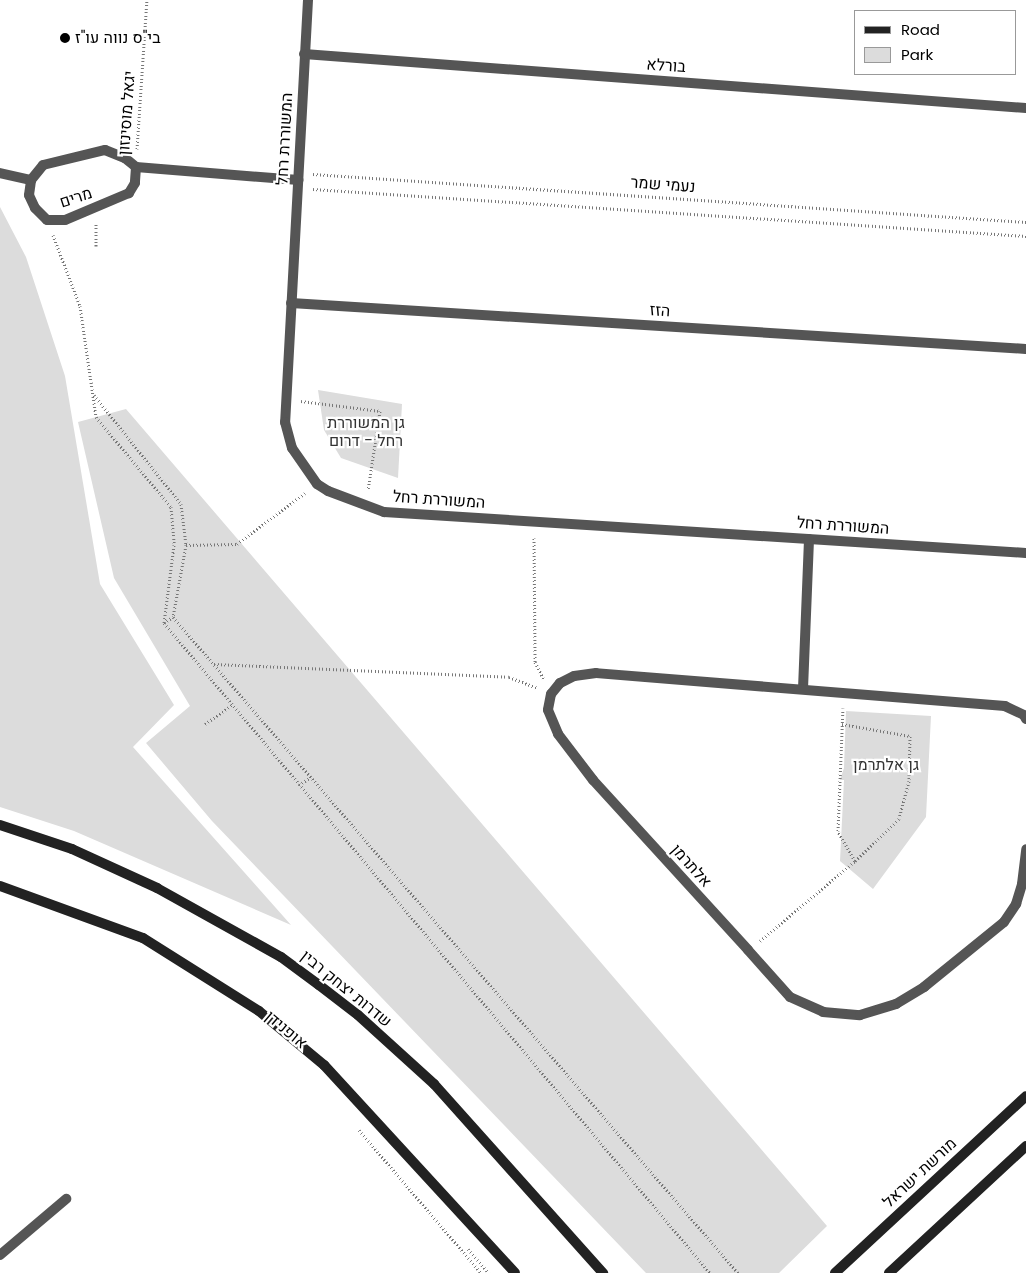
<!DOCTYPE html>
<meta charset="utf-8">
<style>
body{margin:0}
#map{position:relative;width:1026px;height:1273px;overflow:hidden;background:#fff;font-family:Poppins,Heebo,sans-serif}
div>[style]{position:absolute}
.green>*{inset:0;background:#dcdcdc}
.path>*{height:3px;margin-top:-1.5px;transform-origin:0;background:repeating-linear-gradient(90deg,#777 0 1px,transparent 0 3.5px)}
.lane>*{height:10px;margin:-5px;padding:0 5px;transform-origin:5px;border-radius:5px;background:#555}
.street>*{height:10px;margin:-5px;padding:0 5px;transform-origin:5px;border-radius:5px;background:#555}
.secondary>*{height:10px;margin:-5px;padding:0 5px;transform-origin:5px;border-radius:5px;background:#222}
.dots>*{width:14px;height:14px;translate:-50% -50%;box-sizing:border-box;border:2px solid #fff;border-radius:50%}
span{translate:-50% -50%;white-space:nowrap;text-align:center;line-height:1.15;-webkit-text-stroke:4.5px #fff;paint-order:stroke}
.poi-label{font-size:16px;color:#000}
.left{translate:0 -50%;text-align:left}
.street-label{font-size:16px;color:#000}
.park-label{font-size:16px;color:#333}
.legend{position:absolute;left:854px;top:10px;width:162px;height:65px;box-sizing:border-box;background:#fff;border:1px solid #999;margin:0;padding:6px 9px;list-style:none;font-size:15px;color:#000}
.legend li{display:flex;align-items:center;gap:10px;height:25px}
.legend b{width:25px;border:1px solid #999}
</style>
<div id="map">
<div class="green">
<i style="clip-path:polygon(0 207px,26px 257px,65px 376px,100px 584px,174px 705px,133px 747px,291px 925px,74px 831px,0 807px)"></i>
<i style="clip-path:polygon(318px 390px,402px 404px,398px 478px,341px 458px,324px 430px)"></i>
<i style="clip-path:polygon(126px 409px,827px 1226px,779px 1273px,646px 1273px,212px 821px,146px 743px,190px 706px,114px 578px,78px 422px)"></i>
<i style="clip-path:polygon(846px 711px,931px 716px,926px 817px,873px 889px,840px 861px,844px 780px,840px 780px,844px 768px)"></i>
</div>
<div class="path">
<i style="left:137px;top:149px;width:149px;rotate:-86.2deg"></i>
<i style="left:313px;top:174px;width:715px;rotate:3.85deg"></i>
<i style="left:313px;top:189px;width:715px;rotate:3.77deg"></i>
<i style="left:96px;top:224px;width:22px;rotate:90deg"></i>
<i style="left:53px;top:235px;width:76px;rotate:69.2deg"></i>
<i style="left:80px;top:306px;width:112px;rotate:81.8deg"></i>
<i style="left:96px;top:417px;width:117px;rotate:50.2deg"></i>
<i style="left:171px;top:507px;width:38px;rotate:85deg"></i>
<i style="left:174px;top:545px;width:79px;rotate:97.3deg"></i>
<i style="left:164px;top:623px;width:849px;rotate:49.97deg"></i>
<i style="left:94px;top:395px;width:139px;rotate:51.4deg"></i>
<i style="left:181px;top:504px;width:41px;rotate:83deg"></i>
<i style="left:186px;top:545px;width:73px;rotate:100.2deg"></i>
<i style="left:173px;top:617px;width:866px;rotate:49.26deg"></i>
<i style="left:301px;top:401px;width:80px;rotate:7.2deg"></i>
<i style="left:380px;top:411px;width:80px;rotate:98.6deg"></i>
<i style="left:534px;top:538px;width:124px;rotate:89.5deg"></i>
<i style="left:535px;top:662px;width:20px;rotate:63deg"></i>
<i style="left:186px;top:545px;width:51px;rotate:-1.1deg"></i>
<i style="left:237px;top:544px;width:85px;rotate:-36.9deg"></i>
<i style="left:164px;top:623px;width:11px;rotate:-34deg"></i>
<i style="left:214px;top:664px;width:295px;rotate:2.5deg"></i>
<i style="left:509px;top:677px;width:30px;rotate:21deg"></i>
<i style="left:205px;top:724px;width:33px;rotate:-35deg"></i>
<i style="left:842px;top:724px;width:69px;rotate:10deg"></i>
<i style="left:910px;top:736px;width:45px;rotate:91.3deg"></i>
<i style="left:909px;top:781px;width:39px;rotate:105deg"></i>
<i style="left:899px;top:819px;width:61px;rotate:136.3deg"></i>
<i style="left:299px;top:785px;width:14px;rotate:-34deg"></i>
<i style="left:760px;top:941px;width:124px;rotate:-40.1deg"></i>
<i style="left:855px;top:861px;width:34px;rotate:-120deg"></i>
<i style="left:838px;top:831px;width:123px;rotate:-87.7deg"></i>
<i style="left:359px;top:1130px;width:188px;rotate:49.5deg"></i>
<i style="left:468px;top:1249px;width:32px;rotate:49deg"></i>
</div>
<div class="lane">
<i style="left:0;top:173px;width:32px;rotate:13deg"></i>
</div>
<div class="street">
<i style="left:308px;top:0;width:423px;rotate:93.1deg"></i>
<i style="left:285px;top:422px;width:27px;rotate:75deg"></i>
<i style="left:292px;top:448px;width:44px;rotate:55.2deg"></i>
<i style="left:317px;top:484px;width:13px;rotate:32deg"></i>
<i style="left:328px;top:491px;width:60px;rotate:20.6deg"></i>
<i style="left:384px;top:512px;width:643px;rotate:3.65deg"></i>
<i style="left:304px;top:54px;width:724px;rotate:4.28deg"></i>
<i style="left:136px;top:167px;width:16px;rotate:94deg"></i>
<i style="left:135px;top:183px;width:12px;rotate:121deg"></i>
<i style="left:129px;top:193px;width:69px;rotate:157.1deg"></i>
<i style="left:65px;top:220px;width:18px;rotate:180deg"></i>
<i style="left:47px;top:220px;width:17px;rotate:-135deg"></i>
<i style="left:35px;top:208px;width:14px;rotate:-115deg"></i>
<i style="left:29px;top:195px;width:15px;rotate:-82deg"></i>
<i style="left:31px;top:180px;width:19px;rotate:-51deg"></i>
<i style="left:43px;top:165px;width:64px;rotate:-13.6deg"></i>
<i style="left:105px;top:150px;width:22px;rotate:22deg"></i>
<i style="left:125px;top:158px;width:14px;rotate:39deg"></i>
<i style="left:136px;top:167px;width:163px;rotate:4.6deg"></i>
<i style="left:291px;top:303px;width:736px;rotate:3.58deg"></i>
<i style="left:803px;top:689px;width:150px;rotate:-87.7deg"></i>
<i style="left:1026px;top:719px;width:4px;rotate:-117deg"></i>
<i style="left:1024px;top:715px;width:21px;rotate:-155deg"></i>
<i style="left:1005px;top:706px;width:410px;rotate:-175.4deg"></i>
<i style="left:596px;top:673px;width:22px;rotate:172deg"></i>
<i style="left:574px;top:676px;width:16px;rotate:153deg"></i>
<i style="left:560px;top:683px;width:14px;rotate:129deg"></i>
<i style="left:551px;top:694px;width:16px;rotate:101deg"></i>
<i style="left:548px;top:710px;width:26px;rotate:67deg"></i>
<i style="left:558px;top:734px;width:58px;rotate:52.7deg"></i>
<i style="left:593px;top:780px;width:230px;rotate:47.6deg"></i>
<i style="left:748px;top:950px;width:63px;rotate:48.2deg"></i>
<i style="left:790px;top:997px;width:36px;rotate:24deg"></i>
<i style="left:823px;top:1012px;width:37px;rotate:5deg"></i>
<i style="left:860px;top:1015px;width:38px;rotate:-17deg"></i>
<i style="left:896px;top:1004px;width:33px;rotate:-31deg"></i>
<i style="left:924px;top:987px;width:103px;rotate:-39.1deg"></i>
<i style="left:1004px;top:922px;width:22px;rotate:-56deg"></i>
<i style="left:1016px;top:904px;width:21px;rotate:-73deg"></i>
<i style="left:1022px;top:884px;width:35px;rotate:-83deg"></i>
<i style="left:0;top:1255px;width:87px;rotate:-40.3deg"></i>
</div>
<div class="secondary">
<i style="left:0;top:825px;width:76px;rotate:18.4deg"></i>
<i style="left:72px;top:849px;width:94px;rotate:24.6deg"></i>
<i style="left:157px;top:888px;width:142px;rotate:29.1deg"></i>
<i style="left:281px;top:957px;width:47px;rotate:36.4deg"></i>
<i style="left:319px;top:985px;width:49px;rotate:37.6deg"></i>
<i style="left:358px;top:1015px;width:103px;rotate:42.2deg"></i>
<i style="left:434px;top:1084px;width:254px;rotate:48.2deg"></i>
<i style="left:0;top:886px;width:152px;rotate:20deg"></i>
<i style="left:143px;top:938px;width:137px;rotate:32.2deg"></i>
<i style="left:259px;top:1011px;width:85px;rotate:39.7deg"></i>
<i style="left:324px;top:1065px;width:282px;rotate:47.4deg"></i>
<i style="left:835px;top:1273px;width:260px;rotate:-42.8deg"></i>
<i style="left:889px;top:1273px;width:187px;rotate:-42.8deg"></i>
</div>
<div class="dots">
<i style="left:65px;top:38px;background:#000"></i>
</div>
<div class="poi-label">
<span class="left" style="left:75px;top:38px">בי"ס נווה עו"ז</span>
</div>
<div class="street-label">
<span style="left:666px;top:66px;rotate:4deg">בורלא</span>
<span style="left:127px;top:113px;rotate:-86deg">יגאל מוסינזון</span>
<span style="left:285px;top:139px;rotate:-87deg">המשוררת רחל</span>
<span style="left:663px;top:185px;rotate:4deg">נעמי שמר</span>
<span style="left:76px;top:198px;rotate:-18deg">מרים</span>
<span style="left:660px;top:311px;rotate:4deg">הזז</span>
<span style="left:439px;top:500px;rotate:4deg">המשוררת רחל</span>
<span style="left:843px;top:526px;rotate:4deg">המשוררת רחל</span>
<span style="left:691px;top:866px;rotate:48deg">אלתרמן</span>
<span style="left:346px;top:989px;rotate:39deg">שדרות יצחק רבין</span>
<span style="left:286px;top:1030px;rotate:40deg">אופנידן</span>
<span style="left:920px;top:1173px;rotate:-43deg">מורשת ישראל</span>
</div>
<div class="park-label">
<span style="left:366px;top:432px">גן המשוררת<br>רחל - דרום</span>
<span style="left:886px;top:765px">גן אלתרמן</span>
</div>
<ul class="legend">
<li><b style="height:6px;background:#222"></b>Road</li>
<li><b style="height:14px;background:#dcdcdc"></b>Park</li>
</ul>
</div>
